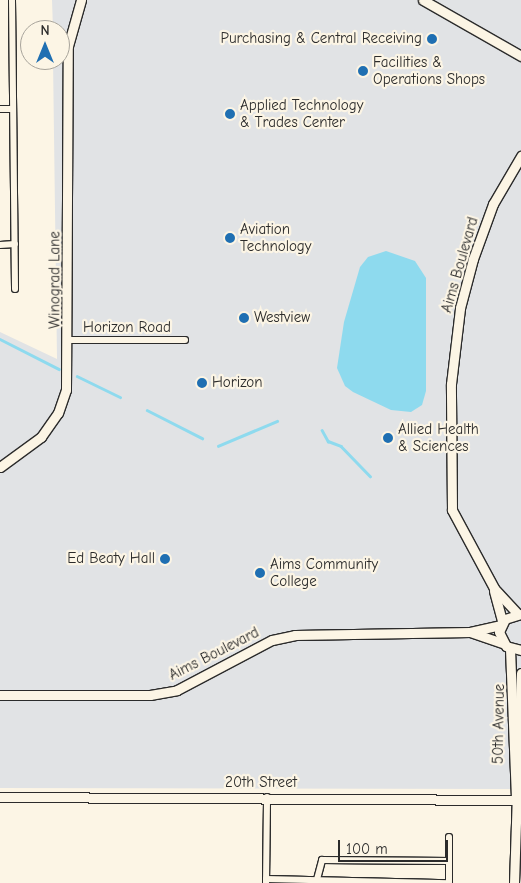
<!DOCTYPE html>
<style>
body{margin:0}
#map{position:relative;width:521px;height:883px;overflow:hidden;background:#fcf5e5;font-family:"Comic Neue",sans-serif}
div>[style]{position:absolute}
.built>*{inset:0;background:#e1e3e5}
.water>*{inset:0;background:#8edaee}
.stream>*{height:2.5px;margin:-1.25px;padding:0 1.25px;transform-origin:1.25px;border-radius:1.25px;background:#8edaee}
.roads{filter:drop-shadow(1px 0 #2b2b2b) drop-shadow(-1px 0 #2b2b2b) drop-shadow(0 1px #2b2b2b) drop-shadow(0 -1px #2b2b2b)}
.minor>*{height:6px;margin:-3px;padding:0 3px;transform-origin:3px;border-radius:3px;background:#fcf5e5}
.tertiary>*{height:9px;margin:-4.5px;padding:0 4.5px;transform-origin:4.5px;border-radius:4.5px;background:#fcf5e5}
.secondary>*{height:9px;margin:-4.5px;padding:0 4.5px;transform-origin:4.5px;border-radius:4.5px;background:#fcf5e5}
.dots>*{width:14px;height:14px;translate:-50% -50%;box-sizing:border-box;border:2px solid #fcf5e5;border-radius:50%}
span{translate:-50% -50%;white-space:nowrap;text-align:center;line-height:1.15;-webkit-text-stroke:4.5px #fcf5e5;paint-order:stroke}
.poi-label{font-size:15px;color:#2b2b2b}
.right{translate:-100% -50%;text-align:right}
.left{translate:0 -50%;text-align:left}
.street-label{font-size:15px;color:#2b2b2b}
.north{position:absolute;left:20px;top:20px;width:50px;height:50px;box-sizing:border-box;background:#fcf5e5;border:1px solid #a8a49b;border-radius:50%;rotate:0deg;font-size:14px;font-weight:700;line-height:20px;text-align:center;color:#2b2b2b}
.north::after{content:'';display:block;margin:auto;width:18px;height:22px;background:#1f6fb2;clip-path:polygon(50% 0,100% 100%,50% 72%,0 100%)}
.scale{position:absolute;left:338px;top:840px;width:110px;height:22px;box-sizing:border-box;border:2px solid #2b2b2b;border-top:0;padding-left:6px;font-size:15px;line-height:18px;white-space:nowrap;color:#2b2b2b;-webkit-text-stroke:4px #fcf5e5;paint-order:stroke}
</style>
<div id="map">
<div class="built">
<i style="clip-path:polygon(52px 0,521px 0,521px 789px,0 788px,0 332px,57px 359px,53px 60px,60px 60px,60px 30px,53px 30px)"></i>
</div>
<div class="water">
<i style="clip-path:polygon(386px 251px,415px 261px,426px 278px,426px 391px,422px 405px,411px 412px,391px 410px,353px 392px,345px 386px,337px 368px,344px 322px,360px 267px,368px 257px)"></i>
</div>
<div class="stream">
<i style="left:0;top:339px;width:66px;rotate:27deg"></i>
<i style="left:77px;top:376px;width:48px;rotate:26deg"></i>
<i style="left:147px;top:410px;width:62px;rotate:27deg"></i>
<i style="left:322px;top:430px;width:13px;rotate:61deg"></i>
<i style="left:328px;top:441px;width:14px;rotate:21deg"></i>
<i style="left:341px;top:446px;width:42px;rotate:46deg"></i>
<i style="left:218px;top:446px;width:64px;rotate:-23deg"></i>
</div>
<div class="roads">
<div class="minor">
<i style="left:12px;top:0;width:289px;rotate:89.4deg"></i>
<i style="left:0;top:109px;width:13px"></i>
<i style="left:0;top:245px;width:15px;rotate:-4deg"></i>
<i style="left:69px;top:340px;width:116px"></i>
<i style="left:266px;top:879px;width:183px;rotate:1.3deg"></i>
<i style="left:449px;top:882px;width:45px;rotate:-90deg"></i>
<i style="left:266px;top:883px;width:86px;rotate:-89.3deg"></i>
<i style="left:316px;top:883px;width:24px;rotate:-75deg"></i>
<i style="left:322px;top:860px;width:127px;rotate:0.5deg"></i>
</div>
<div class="tertiary">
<i style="left:423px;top:0;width:113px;rotate:29.7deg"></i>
<i style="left:0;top:467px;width:51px;rotate:-36.2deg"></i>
<i style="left:41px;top:437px;width:29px;rotate:-55deg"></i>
<i style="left:58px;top:413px;width:24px;rotate:-71deg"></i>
<i style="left:66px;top:390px;width:344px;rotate:-89.7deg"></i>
<i style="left:68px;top:46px;width:48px;rotate:-74.2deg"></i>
<i style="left:494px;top:591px;width:31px;rotate:75deg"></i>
<i style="left:517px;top:613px;width:34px;rotate:-133deg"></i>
<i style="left:494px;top:588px;width:89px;rotate:-118.3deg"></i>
<i style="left:452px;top:510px;width:126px;rotate:-90.5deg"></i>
<i style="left:451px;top:384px;width:77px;rotate:-83.2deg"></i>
<i style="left:460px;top:308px;width:51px;rotate:-75.1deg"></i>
<i style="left:473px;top:259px;width:59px;rotate:-70deg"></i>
<i style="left:493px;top:204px;width:56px;rotate:-59.7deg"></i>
<i style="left:521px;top:614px;width:17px;rotate:163deg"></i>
<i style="left:505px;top:619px;width:14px;rotate:115deg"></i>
<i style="left:499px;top:632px;width:16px;rotate:63deg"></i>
<i style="left:506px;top:646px;width:16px;rotate:15deg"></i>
<i style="left:470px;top:632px;width:34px;rotate:19deg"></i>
<i style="left:510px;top:649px;width:148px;rotate:87.7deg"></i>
<i style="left:0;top:695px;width:150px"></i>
<i style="left:150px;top:695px;width:27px;rotate:-10deg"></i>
<i style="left:177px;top:690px;width:107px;rotate:-27.8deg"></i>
<i style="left:272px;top:640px;width:24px;rotate:-12deg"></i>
<i style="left:295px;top:635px;width:175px;rotate:-1deg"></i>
<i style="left:470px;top:632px;width:32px;rotate:-13deg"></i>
<i style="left:514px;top:883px;width:210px;rotate:-88.1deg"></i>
</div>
<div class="secondary">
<i style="left:0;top:797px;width:521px;rotate:0.33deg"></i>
</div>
</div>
<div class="dots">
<i style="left:432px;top:39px;background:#1f6fb2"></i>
<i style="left:363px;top:71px;background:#1f6fb2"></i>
<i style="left:230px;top:114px;background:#1f6fb2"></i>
<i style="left:230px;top:238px;background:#1f6fb2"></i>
<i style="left:244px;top:318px;background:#1f6fb2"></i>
<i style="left:202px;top:383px;background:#1f6fb2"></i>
<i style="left:388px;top:438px;background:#1f6fb2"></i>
<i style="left:165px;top:559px;background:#1f6fb2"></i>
<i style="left:260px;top:573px;background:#1f6fb2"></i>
</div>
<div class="poi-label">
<span class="right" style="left:422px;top:39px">Purchasing &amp; Central Receiving</span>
<span class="left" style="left:373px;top:71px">Facilities &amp;<br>Operations Shops</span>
<span class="left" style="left:240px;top:114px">Applied Technology<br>&amp; Trades Center</span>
<span class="left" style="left:240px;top:238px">Aviation<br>Technology</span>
<span class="left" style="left:254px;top:318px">Westview</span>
<span class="left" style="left:212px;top:383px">Horizon</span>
<span class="left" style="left:398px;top:438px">Allied Health<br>&amp; Sciences</span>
<span class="right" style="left:155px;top:559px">Ed Beaty Hall</span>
<span class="left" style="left:270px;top:573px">Aims Community<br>College</span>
</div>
<div class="street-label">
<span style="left:460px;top:265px;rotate:-74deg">Aims Boulevard</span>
<span style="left:55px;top:280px;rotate:-90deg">Winograd Lane</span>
<span style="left:127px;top:328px">Horizon Road</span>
<span style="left:214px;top:654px;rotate:-27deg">Aims Boulevard</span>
<span style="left:499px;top:724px;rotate:-89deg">50th Avenue</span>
<span style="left:261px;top:783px">20th Street</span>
</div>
<div class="north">N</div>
<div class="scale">100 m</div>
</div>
